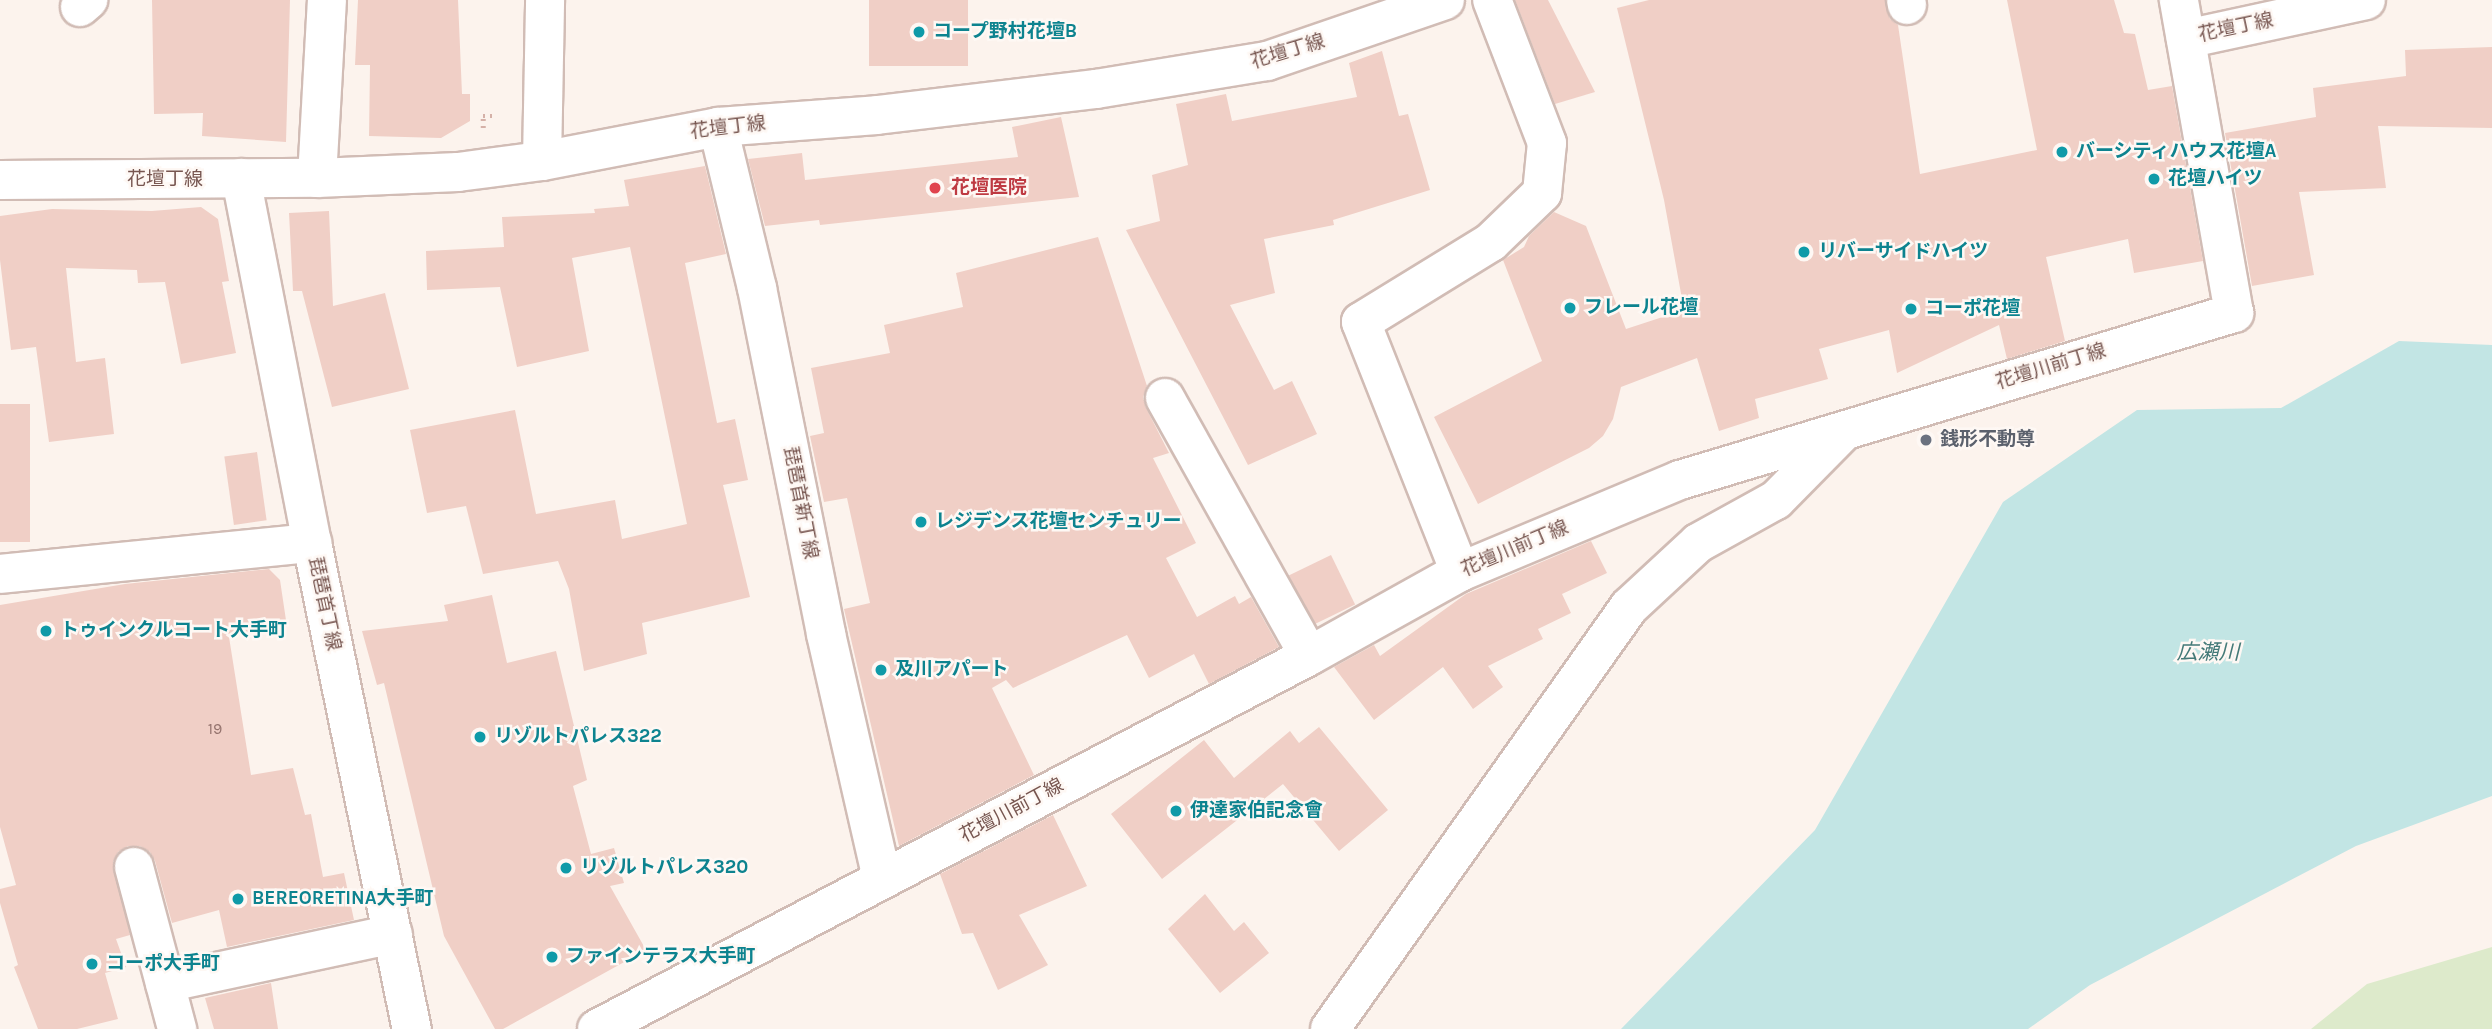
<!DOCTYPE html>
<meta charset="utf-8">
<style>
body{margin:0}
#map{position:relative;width:2492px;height:1029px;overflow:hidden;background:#fcf3ed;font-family:Karla,"Noto Sans JP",sans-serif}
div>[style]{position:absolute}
.green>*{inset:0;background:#ddeacb}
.water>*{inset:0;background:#c2e5e4}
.building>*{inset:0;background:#f0cfc6;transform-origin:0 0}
.path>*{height:4.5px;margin-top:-2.25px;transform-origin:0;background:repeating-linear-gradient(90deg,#d5b1a8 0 2px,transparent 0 7px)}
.roads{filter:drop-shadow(2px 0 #d1bcb5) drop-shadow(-2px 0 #d1bcb5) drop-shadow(0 2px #d1bcb5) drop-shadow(0 -2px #d1bcb5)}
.minor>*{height:38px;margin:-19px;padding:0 19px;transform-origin:19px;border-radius:19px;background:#fff}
.dots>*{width:19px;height:19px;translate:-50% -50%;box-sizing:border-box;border:4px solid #fef8f4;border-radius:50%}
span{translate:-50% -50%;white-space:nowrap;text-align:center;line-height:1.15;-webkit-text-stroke:5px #fef8f4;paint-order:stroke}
.number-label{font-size:16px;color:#95746e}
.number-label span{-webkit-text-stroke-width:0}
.street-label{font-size:19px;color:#775650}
.culture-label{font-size:19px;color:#0d838f;font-weight:700}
.left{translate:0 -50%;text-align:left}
.health-label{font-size:19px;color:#be3a42;font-weight:700}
.worship-label{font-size:19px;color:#5b616d;font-weight:700}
.water-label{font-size:21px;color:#447a78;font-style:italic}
</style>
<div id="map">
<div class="green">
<i style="clip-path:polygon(2492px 947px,2492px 1029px,2311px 1029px,2367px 984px)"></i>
</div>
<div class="water">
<i style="clip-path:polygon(2399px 341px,2492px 345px,2492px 796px,2356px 846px,2090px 985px,2028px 1029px,1621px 1029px,1815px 830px,2003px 502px,2137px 410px,2281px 408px)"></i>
</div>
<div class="building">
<i style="clip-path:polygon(152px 0,290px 0,286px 142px,202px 136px,203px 113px,154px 114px)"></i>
<i style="clip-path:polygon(358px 0,458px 0,462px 94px,470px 94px,470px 121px,441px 138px,369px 136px,370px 65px,355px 65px)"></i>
<i style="left:869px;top:0;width:99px;height:66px"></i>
<i style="clip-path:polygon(1515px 0,1548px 0,1595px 92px,1555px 104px)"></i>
<i style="clip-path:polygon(1649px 0,1885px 0,1890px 19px,1898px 25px,1920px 174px,2037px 150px,2007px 0,2114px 0,2124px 33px,2135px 34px,2148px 90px,2172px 86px,2203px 261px,2134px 273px,2128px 239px,2046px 257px,2065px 341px,2007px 359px,1999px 325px,1897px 373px,1889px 330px,1819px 349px,1828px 379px,1755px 399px,1759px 418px,1719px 431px,1697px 358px,1621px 387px,1613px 419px,1603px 436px,1589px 448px,1478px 504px,1434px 417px,1542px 361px,1503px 260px,1524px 247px,1529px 236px,1554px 212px,1586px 226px,1626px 329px,1684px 310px,1664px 200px,1617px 8px)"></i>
<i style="clip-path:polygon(2492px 47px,2492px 128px,2378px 126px,2386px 188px,2299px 192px,2314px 275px,2252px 286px,2225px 133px,2316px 117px,2313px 88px,2406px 76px,2405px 50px)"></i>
<i style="clip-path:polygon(1382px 51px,1399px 116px,1408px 114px,1430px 190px,1333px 220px,1334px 225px,1264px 239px,1275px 293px,1230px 305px,1274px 390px,1292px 381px,1317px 434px,1248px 465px,1126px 230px,1160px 221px,1152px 175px,1188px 165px,1176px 104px,1226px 94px,1232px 121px,1357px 97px,1349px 63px)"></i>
<i style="clip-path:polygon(1061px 117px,1079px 197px,820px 225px,819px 220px,765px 226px,748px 159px,802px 153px,805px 180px,1018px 157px,1012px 127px)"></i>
<i style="clip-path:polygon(705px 166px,726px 254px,685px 263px,717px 423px,735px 419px,748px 480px,723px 485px,750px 597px,642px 623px,647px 654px,584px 671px,569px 589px,558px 561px,483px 574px,466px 506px,427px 513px,410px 430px,515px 410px,536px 514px,615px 500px,622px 539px,687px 524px,630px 247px,572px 258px,589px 351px,517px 367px,500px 287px,427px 290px,426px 251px,504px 247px,502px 217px,595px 213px,594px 209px,629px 206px,624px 180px)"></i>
<i style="clip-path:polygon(201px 207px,218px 219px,229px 281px,222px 282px,236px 353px,181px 364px,165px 282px,138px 283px,137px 270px,66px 268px,76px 362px,105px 358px,114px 434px,49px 442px,36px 347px,11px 350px,0 260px,0 216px,52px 209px,152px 211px)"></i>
<i style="clip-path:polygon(329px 211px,333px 306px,385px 293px,409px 389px,332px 407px,302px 291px,293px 291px,289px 213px)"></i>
<i style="clip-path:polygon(1098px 237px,1147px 386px,1143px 397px,1146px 408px,1169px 453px,1153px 458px,1196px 543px,1166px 558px,1197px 617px,1235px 596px,1239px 604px,1251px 597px,1279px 647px,1209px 684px,1194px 654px,1149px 678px,1127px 635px,1013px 688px,1006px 680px,992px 688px,1034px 775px,899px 846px,844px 609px,870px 603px,847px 498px,824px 502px,810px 436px,824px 433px,811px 368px,890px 353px,884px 325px,963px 307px,956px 273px)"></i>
<i style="left:0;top:404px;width:30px;height:138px"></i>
<i style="left:257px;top:452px;width:69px;height:33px;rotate:82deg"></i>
<i style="clip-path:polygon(1591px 541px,1607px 573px,1562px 594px,1571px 613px,1538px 629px,1543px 639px,1488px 666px,1503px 687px,1473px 709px,1443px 667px,1374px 720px,1334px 667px,1374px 645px,1380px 656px,1466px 594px)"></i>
<i style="left:1331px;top:555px;width:55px;height:47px;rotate:64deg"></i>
<i style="clip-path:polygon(269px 569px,280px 580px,287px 627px,229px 637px,251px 775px,293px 768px,305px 815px,311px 814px,323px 877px,344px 873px,354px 920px,227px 947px,219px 910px,172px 923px,155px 861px,150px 852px,140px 846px,128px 846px,118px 852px,113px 862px,130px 935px,116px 939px,126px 967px,105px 973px,118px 1019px,77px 1029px,38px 1029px,14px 967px,18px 965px,0 903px,0 889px,16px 885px,0 827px,0 605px,125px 584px)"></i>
<i style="clip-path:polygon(492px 595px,507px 663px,556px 651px,587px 780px,573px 786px,591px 854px,614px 848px,624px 883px,610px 886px,646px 950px,503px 1029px,495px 1029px,444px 936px,384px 683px,377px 685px,362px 631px,448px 621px,444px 605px)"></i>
<i style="clip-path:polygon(1319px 727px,1388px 810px,1339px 851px,1283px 784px,1162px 879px,1111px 814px,1204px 740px,1234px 778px,1290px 731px,1299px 743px)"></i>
<i style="clip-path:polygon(1053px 815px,1087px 886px,1019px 915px,1048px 965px,998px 990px,973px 933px,962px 934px,940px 874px)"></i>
<i style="clip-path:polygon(1205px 894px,1234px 931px,1244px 922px,1269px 953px,1220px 993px,1168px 929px)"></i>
<i style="clip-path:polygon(271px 983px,278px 1029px,214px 1029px,205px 998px)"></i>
</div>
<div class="path">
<i style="left:483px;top:128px;width:12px;rotate:-90deg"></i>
<i style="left:483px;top:116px;width:12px"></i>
</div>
<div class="roads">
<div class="minor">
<i style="left:1906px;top:0;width:5px;rotate:79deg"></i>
<i style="left:80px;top:7px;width:11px;rotate:-41deg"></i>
<i style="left:2186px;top:39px;width:184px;rotate:-12.2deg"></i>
<i style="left:718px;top:127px;width:166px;rotate:76.4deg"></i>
<i style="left:757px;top:288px;width:353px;rotate:78.7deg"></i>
<i style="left:826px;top:634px;width:251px;rotate:77.1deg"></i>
<i style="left:542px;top:161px;width:161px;rotate:-88.9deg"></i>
<i style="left:241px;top:178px;width:372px;rotate:79deg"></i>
<i style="left:312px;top:543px;width:496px;rotate:78.4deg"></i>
<i style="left:317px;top:178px;width:178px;rotate:-86.8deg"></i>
<i style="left:0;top:180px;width:317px;rotate:-0.4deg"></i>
<i style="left:317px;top:178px;width:141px;rotate:-2.4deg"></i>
<i style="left:458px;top:172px;width:85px;rotate:-7.5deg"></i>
<i style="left:542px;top:161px;width:179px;rotate:-10.9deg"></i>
<i style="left:718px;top:127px;width:159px;rotate:-4.3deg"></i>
<i style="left:877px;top:115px;width:221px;rotate:-6.8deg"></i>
<i style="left:1096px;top:89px;width:173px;rotate:-9.3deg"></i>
<i style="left:1267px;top:61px;width:188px;rotate:-18.9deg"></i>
<i style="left:1165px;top:398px;width:295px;rotate:60.8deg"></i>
<i style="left:1460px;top:572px;width:269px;rotate:-111.6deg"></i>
<i style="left:1361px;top:322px;width:153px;rotate:-31.6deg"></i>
<i style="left:1491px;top:242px;width:71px;rotate:-43.9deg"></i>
<i style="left:1542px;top:193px;width:50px;rotate:-84.3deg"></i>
<i style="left:1547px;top:143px;width:153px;rotate:-111deg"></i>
<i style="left:0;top:574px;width:314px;rotate:-5.7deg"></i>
<i style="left:134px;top:867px;width:168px;rotate:75.1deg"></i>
<i style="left:165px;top:983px;width:233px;rotate:-12.1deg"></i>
<i style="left:597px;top:1029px;width:804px;rotate:-27.65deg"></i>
<i style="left:1309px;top:656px;width:173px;rotate:-29.1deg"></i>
<i style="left:1460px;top:572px;width:238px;rotate:-22.7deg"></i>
<i style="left:1680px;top:480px;width:579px;rotate:-16.78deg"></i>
<i style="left:2234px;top:313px;width:318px;rotate:-100deg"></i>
<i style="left:1330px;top:1029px;width:517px;rotate:-54.68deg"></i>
<i style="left:1629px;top:607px;width:94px;rotate:-42.8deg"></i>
<i style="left:1698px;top:543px;width:89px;rotate:-28.9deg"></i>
<i style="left:1776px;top:500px;width:93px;rotate:-45.4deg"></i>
</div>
</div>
<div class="dots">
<i style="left:919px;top:32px;background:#0f9aa8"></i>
<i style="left:2062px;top:152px;background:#0f9aa8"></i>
<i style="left:2154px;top:179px;background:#0f9aa8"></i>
<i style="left:935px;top:188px;background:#e0444e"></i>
<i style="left:1804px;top:252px;background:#0f9aa8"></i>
<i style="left:1570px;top:308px;background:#0f9aa8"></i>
<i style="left:1911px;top:309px;background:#0f9aa8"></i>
<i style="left:1926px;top:440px;background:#6b7280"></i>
<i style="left:921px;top:522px;background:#0f9aa8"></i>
<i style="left:46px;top:631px;background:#0f9aa8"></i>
<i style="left:881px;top:670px;background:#0f9aa8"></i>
<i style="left:480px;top:737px;background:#0f9aa8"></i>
<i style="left:1176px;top:811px;background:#0f9aa8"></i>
<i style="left:566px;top:868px;background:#0f9aa8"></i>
<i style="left:238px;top:899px;background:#0f9aa8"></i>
<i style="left:552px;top:957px;background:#0f9aa8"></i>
<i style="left:92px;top:964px;background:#0f9aa8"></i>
</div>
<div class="number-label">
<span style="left:215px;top:729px">19</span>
</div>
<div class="street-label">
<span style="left:2236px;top:28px;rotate:-12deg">花壇丁線</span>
<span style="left:1288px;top:52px;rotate:-17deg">花壇丁線</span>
<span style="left:728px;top:128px;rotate:-7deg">花壇丁線</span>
<span style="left:165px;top:180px">花壇丁線</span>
<span style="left:2051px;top:367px;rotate:-17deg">花壇川前丁線</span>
<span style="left:800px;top:503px;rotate:79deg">琵琶首新丁線</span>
<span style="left:1515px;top:549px;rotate:-23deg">花壇川前丁線</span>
<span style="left:324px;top:604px;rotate:78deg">琵琶首丁線</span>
<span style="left:1012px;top:811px;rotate:-28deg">花壇川前丁線</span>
</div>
<div class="culture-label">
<span class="left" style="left:933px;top:32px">コープ野村花壇B</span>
<span class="left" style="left:2076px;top:152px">バーシティハウス花壇A</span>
<span class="left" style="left:2168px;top:179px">花壇ハイツ</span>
<span class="left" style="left:1818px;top:252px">リバーサイドハイツ</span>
<span class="left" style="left:1584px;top:308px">フレール花壇</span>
<span class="left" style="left:1925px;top:309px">コーポ花壇</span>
<span class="left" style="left:935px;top:522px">レジデンス花壇センチュリー</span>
<span class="left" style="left:60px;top:631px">トゥインクルコート大手町</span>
<span class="left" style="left:895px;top:670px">及川アパート</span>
<span class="left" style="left:494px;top:737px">リゾルトパレス322</span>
<span class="left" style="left:1190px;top:811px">伊達家伯記念會</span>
<span class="left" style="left:580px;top:868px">リゾルトパレス320</span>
<span class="left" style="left:252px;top:899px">BEREORETINA大手町</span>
<span class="left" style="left:566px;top:957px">ファインテラス大手町</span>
<span class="left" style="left:106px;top:964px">コーポ大手町</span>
</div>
<div class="health-label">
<span class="left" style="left:951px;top:188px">花壇医院</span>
</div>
<div class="worship-label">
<span class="left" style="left:1940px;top:440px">銭形不動尊</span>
</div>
<div class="water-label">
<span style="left:2208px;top:652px">広瀬川</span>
</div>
</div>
